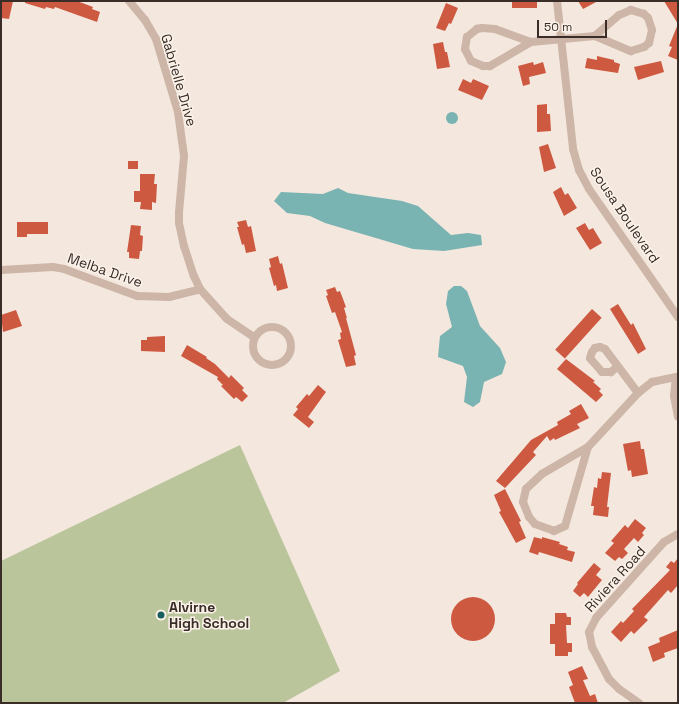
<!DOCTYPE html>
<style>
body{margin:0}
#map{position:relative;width:679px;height:704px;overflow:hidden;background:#f4e7dd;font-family:"Space Grotesk",sans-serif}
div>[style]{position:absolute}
.green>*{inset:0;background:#bac59b}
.water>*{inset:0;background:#79b3b2}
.round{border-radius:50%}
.building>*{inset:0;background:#ce5941;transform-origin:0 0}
.street>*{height:8px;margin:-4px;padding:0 4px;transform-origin:4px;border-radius:4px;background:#cdb6a8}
.street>.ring{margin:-4px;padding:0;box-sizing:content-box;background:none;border:8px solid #cdb6a8;border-radius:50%}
.dots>*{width:11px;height:11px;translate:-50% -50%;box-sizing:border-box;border:2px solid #fbf2ea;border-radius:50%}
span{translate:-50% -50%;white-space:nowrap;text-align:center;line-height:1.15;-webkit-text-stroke:3px #fbf2ea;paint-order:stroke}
.street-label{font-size:14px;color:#3a2d28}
.poi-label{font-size:14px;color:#3a2d28;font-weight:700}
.left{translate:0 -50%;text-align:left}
.frame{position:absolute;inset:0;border:2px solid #3a2d28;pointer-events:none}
.scale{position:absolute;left:537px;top:20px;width:70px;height:18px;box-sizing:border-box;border:2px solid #3a2d28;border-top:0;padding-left:5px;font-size:12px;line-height:14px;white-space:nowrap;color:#3a2d28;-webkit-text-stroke:3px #fbf2ea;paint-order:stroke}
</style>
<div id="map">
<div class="green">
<i style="clip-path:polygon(240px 445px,340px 671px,283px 703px,1px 703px,1px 561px)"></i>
</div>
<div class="water">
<i class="round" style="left:446px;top:112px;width:12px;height:12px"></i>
<i style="clip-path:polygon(338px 188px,348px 193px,402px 201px,418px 206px,451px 235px,468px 233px,481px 235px,482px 245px,444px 251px,413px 249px,325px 223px,310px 216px,287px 213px,274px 201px,281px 192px,323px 194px)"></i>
<i style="clip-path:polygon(454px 286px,461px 286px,467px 291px,480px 326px,500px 348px,506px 362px,502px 374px,484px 382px,480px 402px,473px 407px,464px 402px,467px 377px,463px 366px,438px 357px,440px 336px,452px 327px,446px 304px,448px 291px)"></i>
</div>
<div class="building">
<i style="clip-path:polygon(1px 1px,13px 1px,9px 19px,1px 18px)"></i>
<i style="clip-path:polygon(25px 1px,77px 1px,93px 7px,92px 9px,100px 12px,97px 22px,55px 7px,54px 9px,46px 7px,45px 9px,25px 3px)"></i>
<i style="left:512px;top:1px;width:25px;height:7px"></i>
<i style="clip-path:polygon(578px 1px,598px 1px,583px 9px)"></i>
<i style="clip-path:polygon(664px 1px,678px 1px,678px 24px)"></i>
<i style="clip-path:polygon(446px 3px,458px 8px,451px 24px,449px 23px,445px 31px,436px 28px)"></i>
<i style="clip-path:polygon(678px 24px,678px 60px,668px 56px,672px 47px,669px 46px)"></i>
<i style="clip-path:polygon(443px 42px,445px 52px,447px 52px,450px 67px,437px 69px,433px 44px)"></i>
<i style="clip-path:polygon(597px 56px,614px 60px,614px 62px,620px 64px,618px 73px,585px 68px,587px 58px,597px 60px)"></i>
<i style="clip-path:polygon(661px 61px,664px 72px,638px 80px,634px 67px)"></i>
<i style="clip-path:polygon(533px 62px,534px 65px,543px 62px,546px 73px,529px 77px,530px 84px,523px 86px,518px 66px)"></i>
<i style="clip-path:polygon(463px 79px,471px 83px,473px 79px,489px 86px,482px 100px,458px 90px)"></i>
<i style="clip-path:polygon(547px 104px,547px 114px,550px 114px,551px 131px,537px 132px,537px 105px)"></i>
<i style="clip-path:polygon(548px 144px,556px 168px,544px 172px,539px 147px)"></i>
<i style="left:128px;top:161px;width:10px;height:8px"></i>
<i style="clip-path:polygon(140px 174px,155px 174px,154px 184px,157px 184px,156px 203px,152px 202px,152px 210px,140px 209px,141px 202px,134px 202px,134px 191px,140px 191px)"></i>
<i style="clip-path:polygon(561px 187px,565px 195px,568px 193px,577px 208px,564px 216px,553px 192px)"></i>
<i style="clip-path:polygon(246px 220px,248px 227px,251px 226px,256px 251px,246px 253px,244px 244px,242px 245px,237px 227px,239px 227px,237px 222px)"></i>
<i style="clip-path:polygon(17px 222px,48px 222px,48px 234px,27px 234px,27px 237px,17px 237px)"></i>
<i style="clip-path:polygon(585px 223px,589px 230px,593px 228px,602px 243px,590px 250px,576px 228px)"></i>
<i style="clip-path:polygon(131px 225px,141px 226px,140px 235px,143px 236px,142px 251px,140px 251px,139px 259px,129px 258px,129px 252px,127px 252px)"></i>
<i style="clip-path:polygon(278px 256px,280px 264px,282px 263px,288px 288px,277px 291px,276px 285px,274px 286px,269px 268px,271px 267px,269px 259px)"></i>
<i style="clip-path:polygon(335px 287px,337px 292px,340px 291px,346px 307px,344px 308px,347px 318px,346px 318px,356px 355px,354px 356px,356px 365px,346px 367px,338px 340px,341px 339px,340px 333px,342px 332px,335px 312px,332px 313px,326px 296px,328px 295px,326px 290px)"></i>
<i style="clip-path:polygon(618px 304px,631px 325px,633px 323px,646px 349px,638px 354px,610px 309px)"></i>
<i style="left:592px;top:309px;width:13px;height:55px;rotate:42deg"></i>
<i style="clip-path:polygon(16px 310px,22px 326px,3px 332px,1px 315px)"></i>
<i style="clip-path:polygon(165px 336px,165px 352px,141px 351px,141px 340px,147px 340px,147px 337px)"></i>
<i style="clip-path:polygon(187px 345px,207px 357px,206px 358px,215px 364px,229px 378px,231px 375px,244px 388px,242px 390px,248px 396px,242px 402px,236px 397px,234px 399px,221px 386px,223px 385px,217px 379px,218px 377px,181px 356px)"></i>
<i style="clip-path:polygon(566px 359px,595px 381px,593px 382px,601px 389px,599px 391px,603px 395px,596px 402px,557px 369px)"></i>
<i style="clip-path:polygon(318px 385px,326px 392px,308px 417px,314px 422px,309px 428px,293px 415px,298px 409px,296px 407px,307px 394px,309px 396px)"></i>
<i style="clip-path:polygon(581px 404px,589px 418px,577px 424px,580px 428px,555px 440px,554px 438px,550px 441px,547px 436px,533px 452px,536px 455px,505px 488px,496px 481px,531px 440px,558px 425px,557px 422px,571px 414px,569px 411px)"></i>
<i style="clip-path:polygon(640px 441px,641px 449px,644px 449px,648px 474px,632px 477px,631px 470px,628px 471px,623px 444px)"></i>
<i style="clip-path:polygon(602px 472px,611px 473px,607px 507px,609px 507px,608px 517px,593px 515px,594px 506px,591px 506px,594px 487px,597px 488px,598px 478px,601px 479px)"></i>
<i style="clip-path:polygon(505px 489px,521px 521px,519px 522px,526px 538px,516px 543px,499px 512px,501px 511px,494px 495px)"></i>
<i style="clip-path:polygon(635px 519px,646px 528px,642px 533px,644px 535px,638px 542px,634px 538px,624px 549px,628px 553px,622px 559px,619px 557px,615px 561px,605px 553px,614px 543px,611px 541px,625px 525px,628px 528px)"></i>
<i style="clip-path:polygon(534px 537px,542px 539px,542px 537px,560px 542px,559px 544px,568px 547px,567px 550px,575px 552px,572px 562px,539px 552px,538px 555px,529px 552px)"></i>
<i style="clip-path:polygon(678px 558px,678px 585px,671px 593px,668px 590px,644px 617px,648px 620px,634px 634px,631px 631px,621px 642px,611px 632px,621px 621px,623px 623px,634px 611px,632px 609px,670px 570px,666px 567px,671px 561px,674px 563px)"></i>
<i style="clip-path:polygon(594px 563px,601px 569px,596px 575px,602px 580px,588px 597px,584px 593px,580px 597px,573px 591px,578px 584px,577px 583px)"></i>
<i class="round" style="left:451px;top:597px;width:44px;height:44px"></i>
<i style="clip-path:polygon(555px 613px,566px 613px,567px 617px,571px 617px,571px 625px,566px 625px,567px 643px,572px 643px,572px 652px,568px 652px,568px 656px,555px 656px,555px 644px,550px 644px,550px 624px,555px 624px)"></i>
<i style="clip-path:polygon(678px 630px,678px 648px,664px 653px,665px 657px,653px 662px,648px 647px,660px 642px,659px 638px)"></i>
<i style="clip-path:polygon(582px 666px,588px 679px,583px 680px,590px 696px,595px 694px,598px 703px,575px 703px,569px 687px,573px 685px,568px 672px)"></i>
</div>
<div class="street">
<i style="left:129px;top:1px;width:25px;rotate:50deg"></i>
<i style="left:145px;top:20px;width:22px;rotate:60deg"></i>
<i style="left:156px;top:39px;width:76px;rotate:73.2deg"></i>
<i style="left:178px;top:112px;width:44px;rotate:82.2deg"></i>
<i style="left:184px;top:156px;width:56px;rotate:95.1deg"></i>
<i style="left:179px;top:212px;width:11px;rotate:90deg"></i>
<i style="left:179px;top:223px;width:24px;rotate:78deg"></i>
<i style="left:184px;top:246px;width:32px;rotate:72deg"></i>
<i style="left:194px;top:276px;width:14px;rotate:65deg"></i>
<i style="left:200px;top:289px;width:40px;rotate:48deg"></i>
<i style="left:227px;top:319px;width:32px;rotate:34deg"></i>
<i style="left:557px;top:1px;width:149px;rotate:83.8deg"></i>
<i style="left:573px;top:149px;width:22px;rotate:74deg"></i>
<i style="left:579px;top:170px;width:21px;rotate:62deg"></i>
<i style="left:589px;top:189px;width:156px;rotate:55.2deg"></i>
<i style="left:531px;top:42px;width:48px;rotate:149.7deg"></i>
<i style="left:490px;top:66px;width:7px;rotate:180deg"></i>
<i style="left:483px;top:66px;width:13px;rotate:-157deg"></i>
<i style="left:471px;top:61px;width:13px;rotate:-117deg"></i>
<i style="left:465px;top:49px;width:12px;rotate:-81deg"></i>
<i style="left:467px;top:37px;width:13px;rotate:-39deg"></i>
<i style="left:477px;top:29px;width:5px;rotate:-11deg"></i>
<i style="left:482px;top:28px;width:13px;rotate:4deg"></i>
<i style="left:495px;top:29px;width:38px;rotate:20deg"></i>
<i style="left:531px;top:42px;width:64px;rotate:-5.4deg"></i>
<i style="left:595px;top:36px;width:39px;rotate:23deg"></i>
<i style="left:631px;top:51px;width:14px;rotate:-17deg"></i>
<i style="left:644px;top:47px;width:6px;rotate:-39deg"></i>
<i style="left:649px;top:43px;width:13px;rotate:-77deg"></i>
<i style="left:652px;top:30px;width:13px;rotate:-108deg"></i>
<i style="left:648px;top:18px;width:6px;rotate:-135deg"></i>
<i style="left:644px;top:14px;width:14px;rotate:-163deg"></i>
<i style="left:631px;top:10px;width:13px;rotate:157deg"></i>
<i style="left:619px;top:15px;width:32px;rotate:139deg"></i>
<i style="left:1px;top:270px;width:52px;rotate:-3.3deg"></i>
<i style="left:53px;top:267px;width:11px;rotate:10deg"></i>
<i style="left:64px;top:269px;width:78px;rotate:20.3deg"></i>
<i style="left:137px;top:296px;width:32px;rotate:2deg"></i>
<i style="left:169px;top:297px;width:32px;rotate:-14deg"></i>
<i class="ring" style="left:253px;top:327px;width:30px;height:30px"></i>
<i style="left:617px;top:367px;width:8px;rotate:140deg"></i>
<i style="left:611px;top:372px;width:9px;rotate:180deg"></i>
<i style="left:602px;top:372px;width:18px;rotate:-131deg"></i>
<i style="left:590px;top:358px;width:6px;rotate:-72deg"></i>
<i style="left:592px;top:352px;width:5px;rotate:-53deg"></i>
<i style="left:595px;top:348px;width:5px;rotate:-11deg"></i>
<i style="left:600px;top:347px;width:5px;rotate:22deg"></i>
<i style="left:605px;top:349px;width:55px;rotate:53.1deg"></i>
<i style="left:676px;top:377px;width:19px;rotate:96deg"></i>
<i style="left:674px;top:396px;width:21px;rotate:79deg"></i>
<i style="left:588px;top:447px;width:53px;rotate:149.6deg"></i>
<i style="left:542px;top:474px;width:22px;rotate:137deg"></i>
<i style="left:526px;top:489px;width:13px;rotate:103deg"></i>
<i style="left:523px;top:502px;width:16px;rotate:68deg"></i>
<i style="left:529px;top:517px;width:9px;rotate:49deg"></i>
<i style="left:535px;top:524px;width:20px;rotate:20deg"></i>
<i style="left:554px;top:531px;width:12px;rotate:-24deg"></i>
<i style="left:565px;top:526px;width:82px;rotate:-73.8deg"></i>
<i style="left:588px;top:447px;width:74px;rotate:-47.2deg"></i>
<i style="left:638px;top:393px;width:18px;rotate:-38deg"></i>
<i style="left:652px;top:382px;width:25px;rotate:-12deg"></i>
<i style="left:639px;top:703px;width:24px;rotate:-145deg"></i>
<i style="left:619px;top:689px;width:14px;rotate:-135deg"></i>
<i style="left:609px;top:679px;width:36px;rotate:-118deg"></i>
<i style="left:592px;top:647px;width:15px;rotate:-101deg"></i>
<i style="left:589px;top:632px;width:16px;rotate:-63deg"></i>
<i style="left:596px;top:618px;width:102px;rotate:-48.2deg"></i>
<i style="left:664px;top:542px;width:16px;rotate:-30deg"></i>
</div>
<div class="dots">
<i style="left:161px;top:615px;background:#1a5f5e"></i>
</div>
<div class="street-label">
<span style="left:179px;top:80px;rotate:74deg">Gabrielle Drive</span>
<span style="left:625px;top:215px;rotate:56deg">Sousa Boulevard</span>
<span style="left:105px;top:270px;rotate:19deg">Melba Drive</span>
<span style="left:615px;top:579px;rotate:-48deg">Riviera Road</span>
</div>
<div class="poi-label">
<span class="left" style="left:169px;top:615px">Alvirne<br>High School</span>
</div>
<div class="frame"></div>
<div class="scale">50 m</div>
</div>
